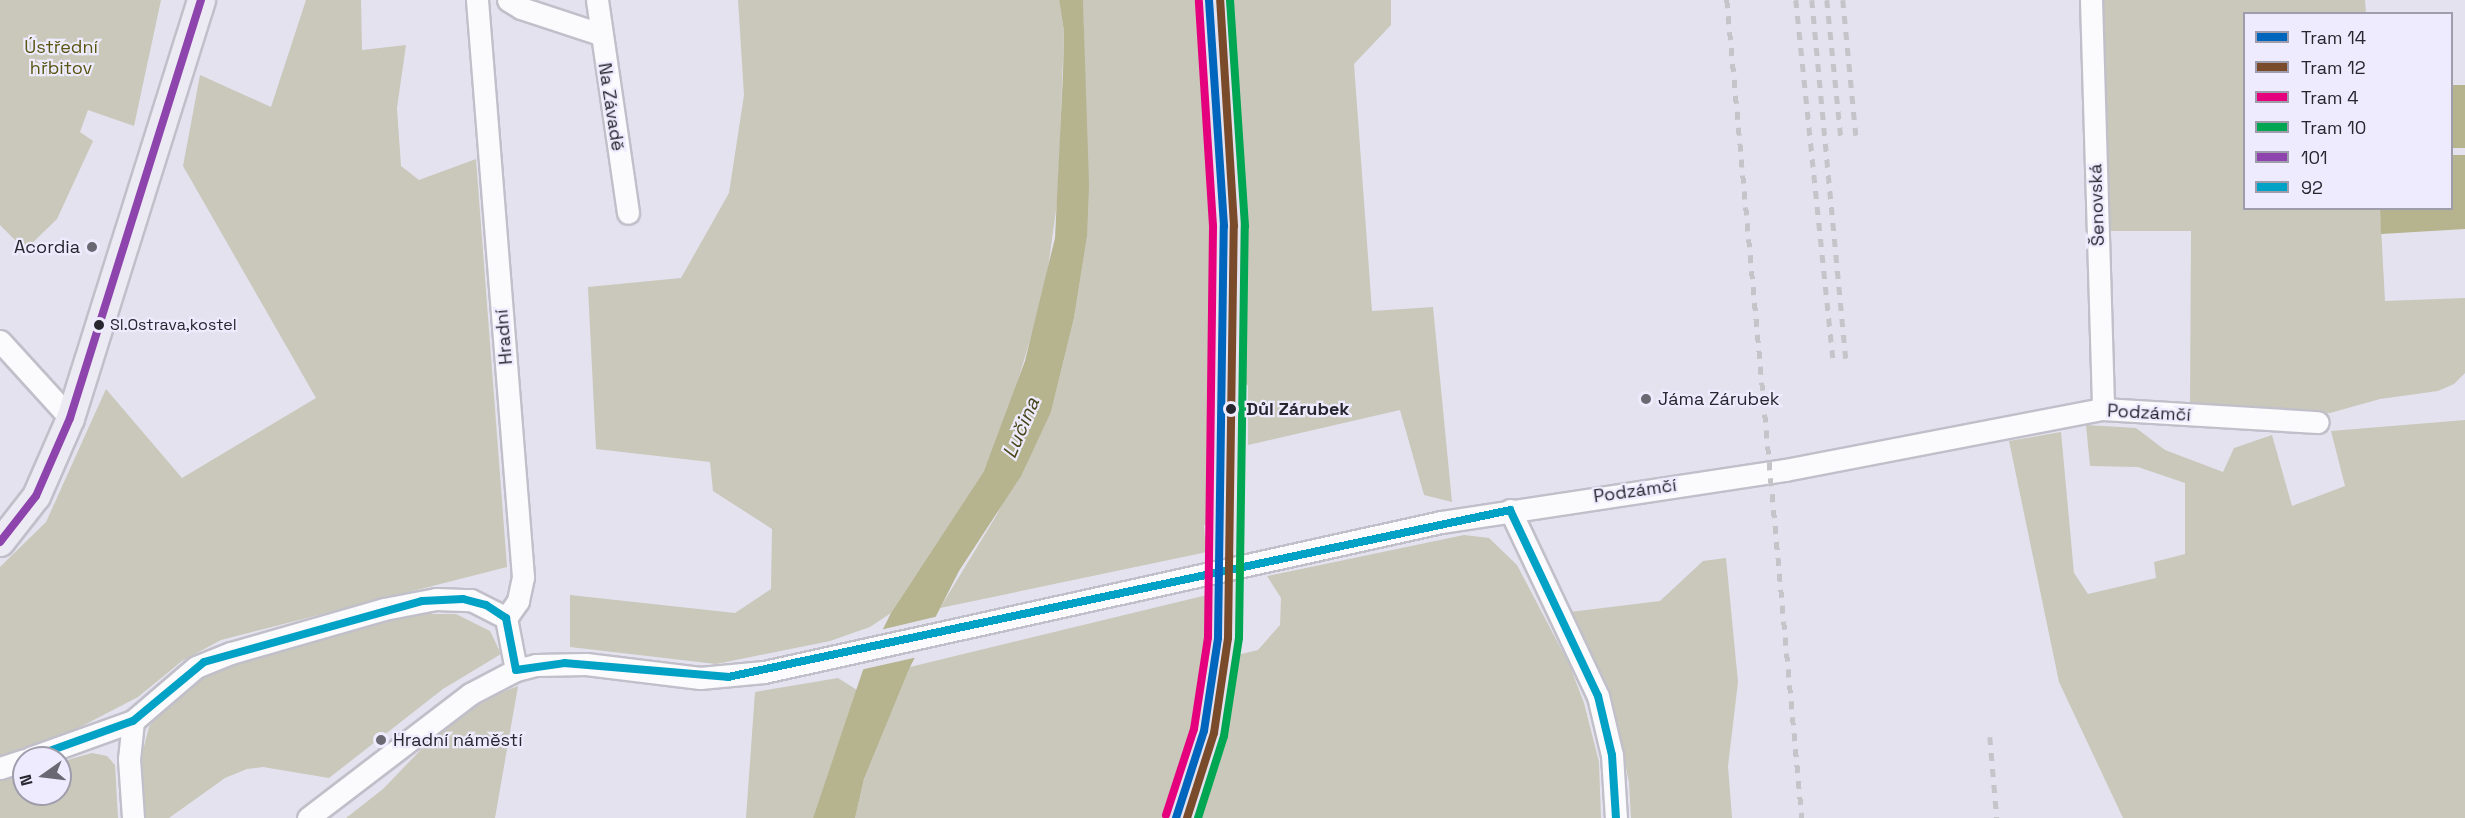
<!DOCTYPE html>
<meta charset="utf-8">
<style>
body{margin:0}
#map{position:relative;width:2465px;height:818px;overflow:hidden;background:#e4e2ef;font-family:"Space Grotesk",sans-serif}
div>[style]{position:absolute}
.green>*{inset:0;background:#c9c8ba}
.water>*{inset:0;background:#b6b38f;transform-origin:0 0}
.pier>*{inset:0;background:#e4e2ef}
.roads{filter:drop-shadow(2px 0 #c1bfc9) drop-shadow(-2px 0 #c1bfc9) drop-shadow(0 2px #c1bfc9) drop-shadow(0 -2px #c1bfc9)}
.minor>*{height:21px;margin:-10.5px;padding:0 10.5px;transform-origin:10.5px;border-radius:10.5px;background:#fbfbfd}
.major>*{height:27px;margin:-13.5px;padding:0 13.5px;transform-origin:13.5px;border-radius:13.5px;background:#eceaf2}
.rail>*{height:4.5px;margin-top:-2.25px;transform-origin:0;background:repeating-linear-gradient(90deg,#c5c4c8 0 8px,transparent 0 16px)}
.bus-1>*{height:8px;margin:-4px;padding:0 4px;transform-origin:4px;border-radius:4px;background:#8e44ad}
.bus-2>*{height:8px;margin:-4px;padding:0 4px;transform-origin:4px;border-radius:4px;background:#02a2c6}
.tram-1>*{height:8px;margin:-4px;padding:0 4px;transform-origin:4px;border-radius:4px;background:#0065bd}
.tram-2>*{height:8px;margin:-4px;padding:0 4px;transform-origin:4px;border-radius:4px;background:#7a4b2a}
.tram-3>*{height:8px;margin:-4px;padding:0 4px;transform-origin:4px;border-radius:4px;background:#e5007d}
.tram-4>*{height:8px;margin:-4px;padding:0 4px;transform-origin:4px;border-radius:4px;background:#00a651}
.dots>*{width:16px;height:16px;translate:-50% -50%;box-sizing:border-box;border:3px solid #eeebfe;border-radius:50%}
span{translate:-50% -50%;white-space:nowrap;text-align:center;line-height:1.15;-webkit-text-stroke:4.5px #eeebfe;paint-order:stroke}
.bus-label{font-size:16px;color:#28262f}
.left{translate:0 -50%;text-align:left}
.park-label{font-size:18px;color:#5a5612}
.street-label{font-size:18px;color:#28262f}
.poi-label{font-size:18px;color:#28262f}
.right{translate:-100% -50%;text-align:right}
.stop-label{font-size:18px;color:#28262f;font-weight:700}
.water-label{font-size:20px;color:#484619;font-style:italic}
.legend{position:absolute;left:2243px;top:12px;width:210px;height:198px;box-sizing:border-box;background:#eeebfe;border:2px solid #9f9cab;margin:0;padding:8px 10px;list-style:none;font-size:18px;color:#28262f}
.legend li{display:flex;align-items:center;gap:12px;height:30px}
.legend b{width:30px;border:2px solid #9f9cab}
.north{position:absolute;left:12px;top:746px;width:60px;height:60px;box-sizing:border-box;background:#eeebfe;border:2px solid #9f9cab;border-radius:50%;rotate:256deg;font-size:16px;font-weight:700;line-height:24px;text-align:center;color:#28262f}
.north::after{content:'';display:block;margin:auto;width:21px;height:27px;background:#6a6872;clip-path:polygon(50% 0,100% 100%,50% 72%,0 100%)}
</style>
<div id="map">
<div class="green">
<i style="clip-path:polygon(0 0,161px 0,134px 126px,88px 110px,80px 132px,93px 141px,57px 219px,25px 250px,0 225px)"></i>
<i style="clip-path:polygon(306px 0,361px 0,362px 50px,406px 45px,397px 108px,401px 166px,419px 180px,476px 159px,507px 567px,221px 640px,182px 661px,138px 697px,63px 736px,0 758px,0 567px,46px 522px,106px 389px,182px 478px,316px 398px,183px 166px,200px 75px,271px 107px)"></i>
<i style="clip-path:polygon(738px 0,1059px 0,1064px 31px,1058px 196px,1045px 290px,1007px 417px,984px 471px,891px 613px,870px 627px,830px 641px,716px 664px,570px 647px,570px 595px,735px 613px,771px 589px,772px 529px,713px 491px,710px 462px,596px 449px,588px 287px,681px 278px,729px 193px,744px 95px)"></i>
<i style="clip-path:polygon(1083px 0,1198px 0,1208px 107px,1212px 259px,1211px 525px,1204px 525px,1205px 537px,1211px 537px,1211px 543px,1207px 552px,940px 608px,996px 516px,1051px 412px,1074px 318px,1087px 237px)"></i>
<i style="clip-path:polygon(1229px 0,1391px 0,1391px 25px,1354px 64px,1372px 311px,1433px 307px,1452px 502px,1424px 495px,1400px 410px,1248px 445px,1248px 385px,1240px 384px,1241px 170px)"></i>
<i style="clip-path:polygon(2098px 0,2365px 0,2366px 13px,2244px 14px,2244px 208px,2380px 209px,2385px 301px,2465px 298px,2465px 373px,2454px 384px,2438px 391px,2380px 399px,2330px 413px,2190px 406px,2191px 231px,2105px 231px)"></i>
<i style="clip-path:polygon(2465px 420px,2465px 818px,2123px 818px,2059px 682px,2009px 441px,2061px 432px,2074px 573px,2088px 594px,2156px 578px,2154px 562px,2185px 554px,2185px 483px,2138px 467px,2090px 466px,2086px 425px,2136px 428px,2165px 450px,2223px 472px,2234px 448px,2272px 435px,2292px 506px,2345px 486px,2331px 431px)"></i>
<i style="clip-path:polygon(1464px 535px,1489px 538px,1517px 565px,1569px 664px,1584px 703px,1599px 762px,1601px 818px,1198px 818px,1226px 729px,1237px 655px,1258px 650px,1280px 625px,1281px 598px,1267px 576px)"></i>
<i style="clip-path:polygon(1726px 558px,1738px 682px,1728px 766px,1732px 818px,1631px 818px,1629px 782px,1610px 691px,1570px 612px,1660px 601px,1703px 561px)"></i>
<i style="clip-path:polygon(1207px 595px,1203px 671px,1194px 721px,1163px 818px,855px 818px,864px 779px,910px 667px)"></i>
<i style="clip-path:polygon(430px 611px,432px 614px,456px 614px,490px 631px,501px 654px,443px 689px,329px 778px,263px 767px,247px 769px,225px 778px,169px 818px,144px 818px,142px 754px,149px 727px,169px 697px,188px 681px,226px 664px)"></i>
<i style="clip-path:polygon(838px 678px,857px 690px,813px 818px,746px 818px,755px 692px)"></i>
<i style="clip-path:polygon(518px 686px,495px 818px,346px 818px,383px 789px,438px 732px,490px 697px)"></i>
<i style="clip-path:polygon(92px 753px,107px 756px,115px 765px,118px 818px,0 818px,0 781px,24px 773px,24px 794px,60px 794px,60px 762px)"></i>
</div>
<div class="water">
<i style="clip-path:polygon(1059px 0,1083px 0,1089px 185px,1087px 237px,1074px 318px,1051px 412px,1021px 476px,959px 571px,910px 667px,864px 779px,855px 818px,813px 818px,864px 667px,891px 613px,984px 471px,1025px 361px,1055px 238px,1063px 74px,1064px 31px)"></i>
<i style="left:2452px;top:85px;width:13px;height:63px"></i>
<i style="clip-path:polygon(2452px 155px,2465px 155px,2465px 229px,2381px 234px,2380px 209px,2452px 208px)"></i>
</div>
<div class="pier">
<i style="clip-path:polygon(939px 616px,918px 657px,860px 670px,880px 630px)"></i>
</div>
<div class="roads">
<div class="minor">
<i style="left:477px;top:0;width:579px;rotate:85.44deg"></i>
<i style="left:523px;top:577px;width:25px;rotate:102deg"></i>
<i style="left:518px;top:601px;width:21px;rotate:125deg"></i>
<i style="left:506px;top:618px;width:53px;rotate:79.1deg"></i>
<i style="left:508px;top:0;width:15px;rotate:32deg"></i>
<i style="left:521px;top:8px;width:83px;rotate:18.2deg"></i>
<i style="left:597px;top:0;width:215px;rotate:81.7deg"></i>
<i style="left:2091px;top:0;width:409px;rotate:88.3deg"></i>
<i style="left:0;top:341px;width:104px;rotate:47.7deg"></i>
<i style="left:1510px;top:510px;width:206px;rotate:64.7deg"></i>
<i style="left:1598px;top:696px;width:61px;rotate:76.7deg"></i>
<i style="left:1612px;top:755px;width:63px;rotate:86.4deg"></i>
<i style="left:133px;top:721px;width:38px;rotate:96deg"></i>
<i style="left:129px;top:759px;width:59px;rotate:86.1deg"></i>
<i style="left:30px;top:758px;width:109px;rotate:-19.8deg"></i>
<i style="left:133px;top:721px;width:83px;rotate:-40.6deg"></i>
<i style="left:196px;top:667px;width:38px;rotate:-22deg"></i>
<i style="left:231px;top:653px;width:159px;rotate:-16deg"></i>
<i style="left:384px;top:609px;width:53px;rotate:-10.9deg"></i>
<i style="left:436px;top:599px;width:35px;rotate:2deg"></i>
<i style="left:471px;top:600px;width:39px;rotate:27deg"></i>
<i style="left:0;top:768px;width:25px;rotate:-18deg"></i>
<i style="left:308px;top:818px;width:204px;rotate:-37.4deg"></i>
<i style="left:470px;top:694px;width:52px;rotate:-27.6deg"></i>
<i style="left:516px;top:670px;width:21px;rotate:-14deg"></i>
<i style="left:536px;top:665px;width:50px;rotate:-1.1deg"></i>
<i style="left:586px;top:664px;width:115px;rotate:7deg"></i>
<i style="left:700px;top:678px;width:64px;rotate:-5.4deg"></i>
<i style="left:764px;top:672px;width:693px;rotate:-12.49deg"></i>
<i style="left:1441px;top:522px;width:348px;rotate:-8.6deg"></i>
<i style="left:1785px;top:470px;width:324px;rotate:-10.9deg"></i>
<i style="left:2103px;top:409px;width:215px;rotate:3.5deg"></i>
</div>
<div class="major">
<i style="left:0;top:542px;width:58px;rotate:-52deg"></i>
<i style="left:36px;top:496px;width:85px;rotate:-66.4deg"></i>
<i style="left:70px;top:418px;width:438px;rotate:-72.6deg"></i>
</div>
</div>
<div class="rail">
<i style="left:1727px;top:0;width:821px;rotate:84.76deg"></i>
<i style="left:1796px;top:0;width:360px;rotate:84.1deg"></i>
<i style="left:1812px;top:0;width:360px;rotate:84.6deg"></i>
<i style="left:1827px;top:0;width:138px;rotate:84.2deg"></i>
<i style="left:1843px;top:0;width:136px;rotate:84.5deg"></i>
<i style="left:1990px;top:737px;width:81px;rotate:85.1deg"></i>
</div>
<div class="bus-1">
<i style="left:0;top:542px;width:58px;rotate:-52deg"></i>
<i style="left:36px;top:496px;width:85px;rotate:-66.4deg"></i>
<i style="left:70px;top:418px;width:438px;rotate:-72.6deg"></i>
</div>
<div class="bus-2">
<i style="left:30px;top:758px;width:109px;rotate:-19.8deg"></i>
<i style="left:133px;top:721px;width:92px;rotate:-39.7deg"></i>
<i style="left:204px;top:662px;width:226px;rotate:-15.6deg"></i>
<i style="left:422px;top:601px;width:41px;rotate:-2.8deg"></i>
<i style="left:463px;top:599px;width:24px;rotate:15deg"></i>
<i style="left:486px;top:605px;width:24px;rotate:33deg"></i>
<i style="left:506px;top:618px;width:53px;rotate:79.1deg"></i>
<i style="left:516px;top:670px;width:49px;rotate:-8.1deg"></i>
<i style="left:565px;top:663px;width:164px;rotate:4.9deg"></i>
<i style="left:728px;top:677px;width:800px;rotate:-12.05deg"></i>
<i style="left:1510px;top:510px;width:206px;rotate:64.7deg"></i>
<i style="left:1598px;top:696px;width:61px;rotate:76.7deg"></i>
<i style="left:1612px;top:755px;width:63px;rotate:86.4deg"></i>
</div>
<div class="tram-1">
<i style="left:1176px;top:818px;width:91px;rotate:-72.2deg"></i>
<i style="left:1204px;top:731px;width:94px;rotate:-81.4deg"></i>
<i style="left:1218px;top:638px;width:412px;rotate:-89.2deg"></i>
<i style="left:1224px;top:226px;width:226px;rotate:-93.8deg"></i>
</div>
<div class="tram-2">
<i style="left:1187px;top:818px;width:89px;rotate:-72.4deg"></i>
<i style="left:1214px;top:733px;width:96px;rotate:-81.6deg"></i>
<i style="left:1228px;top:638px;width:412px;rotate:-89.2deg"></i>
<i style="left:1234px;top:226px;width:226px;rotate:-93.5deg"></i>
</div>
<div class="tram-3">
<i style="left:1166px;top:815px;width:90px;rotate:-72deg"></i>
<i style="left:1194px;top:729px;width:93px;rotate:-81.3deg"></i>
<i style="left:1208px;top:637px;width:411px;rotate:-89.3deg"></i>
<i style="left:1213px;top:226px;width:225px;rotate:-93.6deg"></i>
</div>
<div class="tram-4">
<i style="left:1198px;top:818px;width:86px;rotate:-72.4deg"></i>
<i style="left:1224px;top:736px;width:99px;rotate:-81.3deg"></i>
<i style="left:1239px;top:638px;width:412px;rotate:-89.2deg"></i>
<i style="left:1245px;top:226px;width:226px;rotate:-93.8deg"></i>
</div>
<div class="dots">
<i style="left:92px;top:247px;background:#6a6872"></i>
<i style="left:99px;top:325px;background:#28262f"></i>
<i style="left:1646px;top:399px;background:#6a6872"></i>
<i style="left:1231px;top:409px;background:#28262f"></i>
<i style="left:381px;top:740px;background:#6a6872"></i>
</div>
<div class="bus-label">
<span class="left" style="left:110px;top:325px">Sl.Ostrava,kostel</span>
</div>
<div class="park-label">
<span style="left:61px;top:58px">Ústřední<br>hřbitov</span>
</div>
<div class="street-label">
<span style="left:611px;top:107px;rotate:81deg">Na Závadě</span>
<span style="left:2097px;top:205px;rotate:-92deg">Šenovská</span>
<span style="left:504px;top:337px;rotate:-95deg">Hradní</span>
<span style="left:2149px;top:413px;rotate:3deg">Podzámčí</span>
<span style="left:1635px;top:491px;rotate:-8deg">Podzámčí</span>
</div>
<div class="poi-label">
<span class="right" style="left:80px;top:247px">Acordia</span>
<span class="left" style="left:1658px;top:399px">Jáma Zárubek</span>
<span class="left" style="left:393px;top:740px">Hradní náměstí</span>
</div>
<div class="stop-label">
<span class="left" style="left:1246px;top:409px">Důl Zárubek</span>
</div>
<div class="water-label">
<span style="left:1021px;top:428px;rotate:-67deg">Lučina</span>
</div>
<ul class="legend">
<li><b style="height:8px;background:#0065bd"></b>Tram 14</li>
<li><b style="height:8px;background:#7a4b2a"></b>Tram 12</li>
<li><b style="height:8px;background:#e5007d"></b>Tram 4</li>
<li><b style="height:8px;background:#00a651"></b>Tram 10</li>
<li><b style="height:8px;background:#8e44ad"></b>101</li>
<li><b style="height:8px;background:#02a2c6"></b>92</li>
</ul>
<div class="north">N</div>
</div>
